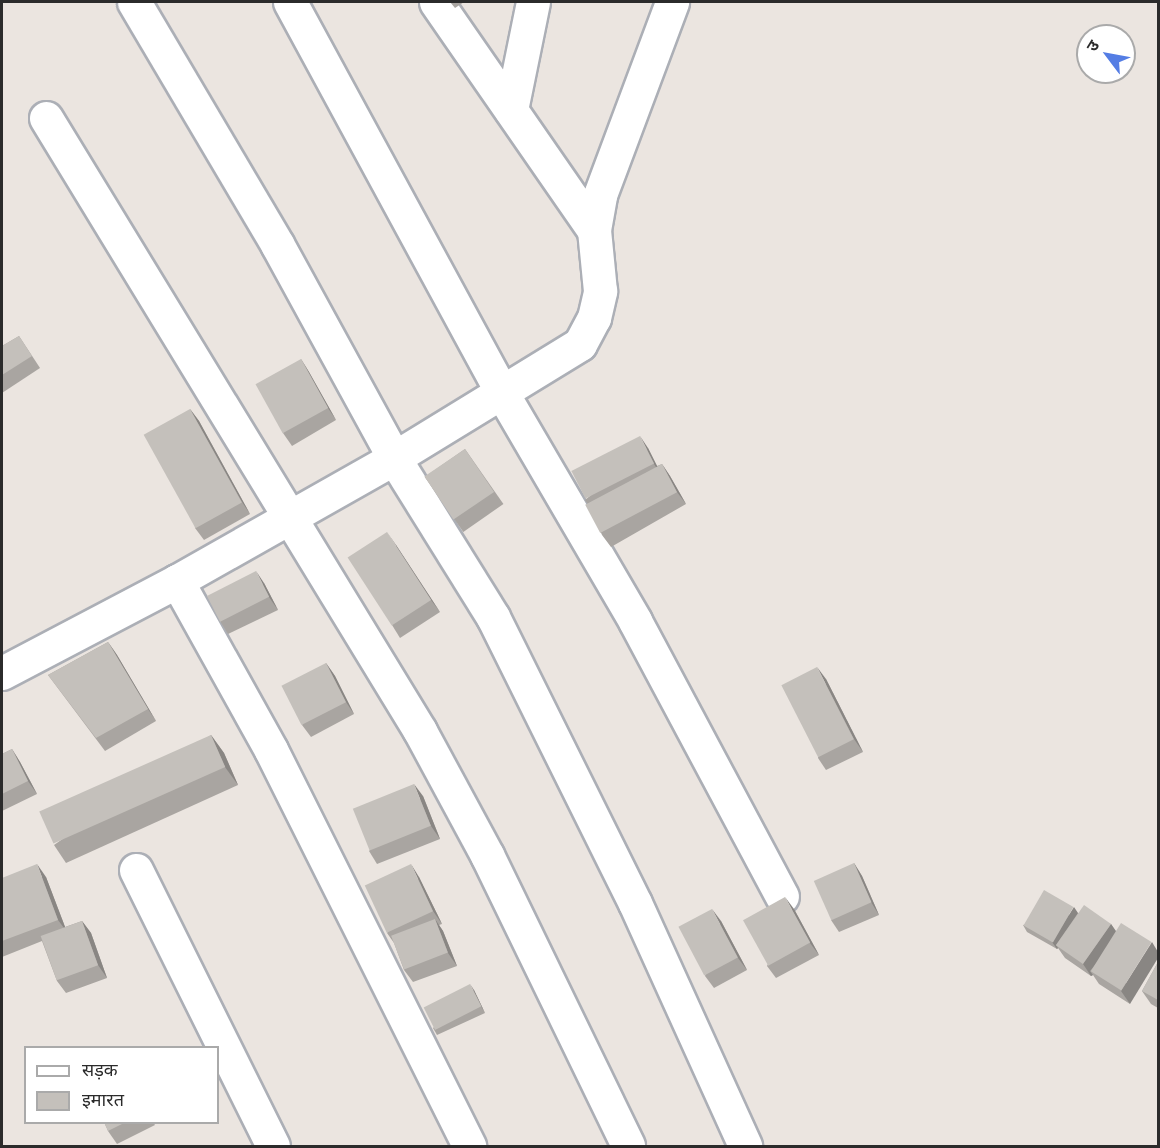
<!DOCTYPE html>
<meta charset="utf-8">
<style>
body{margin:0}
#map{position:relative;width:1160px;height:1148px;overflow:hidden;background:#ebe5e0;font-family:"Asap Condensed","Noto Sans Devanagari",sans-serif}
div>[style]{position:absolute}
.roads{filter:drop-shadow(2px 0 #acafb6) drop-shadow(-2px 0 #acafb6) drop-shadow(0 2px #acafb6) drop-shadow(0 -2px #acafb6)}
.minor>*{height:33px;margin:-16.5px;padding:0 16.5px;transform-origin:16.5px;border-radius:16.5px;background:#fff}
.wall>*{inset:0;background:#a9a5a1;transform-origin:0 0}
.shaded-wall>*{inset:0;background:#898683}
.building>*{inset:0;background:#c4c0bb;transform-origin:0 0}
span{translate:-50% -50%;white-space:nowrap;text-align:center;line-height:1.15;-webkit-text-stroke:5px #fff;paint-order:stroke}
.frame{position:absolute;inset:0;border:3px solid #2b2b2b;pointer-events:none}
.legend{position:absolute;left:24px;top:1046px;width:195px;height:78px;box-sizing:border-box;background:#fff;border:2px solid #aaa;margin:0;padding:8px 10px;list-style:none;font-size:18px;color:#2b2b2b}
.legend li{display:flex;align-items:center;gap:12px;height:30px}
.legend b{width:30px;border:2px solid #aaa}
.north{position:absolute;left:1076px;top:24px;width:60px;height:60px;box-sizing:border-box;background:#fff;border:2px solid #aaa;border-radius:50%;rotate:302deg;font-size:16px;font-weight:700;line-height:24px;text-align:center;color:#2b2b2b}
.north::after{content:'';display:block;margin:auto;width:21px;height:27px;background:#547de4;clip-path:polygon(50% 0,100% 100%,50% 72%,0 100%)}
</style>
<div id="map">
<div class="roads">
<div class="minor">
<i style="left:134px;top:2px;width:281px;rotate:59.4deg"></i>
<i style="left:277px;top:244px;width:244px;rotate:61.3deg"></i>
<i style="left:394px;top:458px;width:187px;rotate:58.1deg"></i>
<i style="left:493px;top:617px;width:319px;rotate:63.6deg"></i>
<i style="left:635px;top:903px;width:267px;rotate:65.6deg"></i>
<i style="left:290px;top:2px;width:445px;rotate:61.5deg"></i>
<i style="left:502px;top:393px;width:264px;rotate:59.7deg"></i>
<i style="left:635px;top:621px;width:312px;rotate:61.9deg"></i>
<i style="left:436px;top:2px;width:277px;rotate:55.3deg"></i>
<i style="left:511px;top:110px;width:110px;rotate:-78.5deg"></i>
<i style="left:46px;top:118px;width:718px;rotate:58.61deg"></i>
<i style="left:420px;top:731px;width:141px;rotate:61.6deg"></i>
<i style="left:487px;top:855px;width:323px;rotate:64.1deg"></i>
<i style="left:177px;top:581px;width:193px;rotate:60.9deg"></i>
<i style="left:271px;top:750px;width:443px;rotate:63.4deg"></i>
<i style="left:2px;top:673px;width:198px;rotate:-27.7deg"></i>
<i style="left:177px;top:581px;width:249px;rotate:-29.5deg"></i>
<i style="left:394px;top:458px;width:218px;rotate:-31.5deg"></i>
<i style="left:580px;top:344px;width:30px;rotate:-62deg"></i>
<i style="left:594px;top:318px;width:28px;rotate:-77deg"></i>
<i style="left:600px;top:291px;width:61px;rotate:-95.6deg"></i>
<i style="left:594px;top:230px;width:36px;rotate:-80deg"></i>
<i style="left:600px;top:195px;width:206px;rotate:-69.5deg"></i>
<i style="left:136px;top:870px;width:308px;rotate:63.6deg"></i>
</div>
</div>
<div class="wall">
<i style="clip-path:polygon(450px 2px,464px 2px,455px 8px)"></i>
<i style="clip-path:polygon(19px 336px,40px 368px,2px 393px,2px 346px)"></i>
<i style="clip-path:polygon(301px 359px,309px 372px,336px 420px,292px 446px,283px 433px)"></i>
<i style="clip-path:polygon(190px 409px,199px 421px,250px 514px,204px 540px,195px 528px)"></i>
<i style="clip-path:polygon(648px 448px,657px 466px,662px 464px,670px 476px,686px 504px,611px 547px,602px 535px,589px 506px,585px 500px)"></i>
<i style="left:465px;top:449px;width:67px;height:49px;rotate:55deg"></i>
<i style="clip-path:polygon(396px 545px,440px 612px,400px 638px,392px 625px)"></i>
<i style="clip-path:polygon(264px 583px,278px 610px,228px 634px,220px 621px)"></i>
<i style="clip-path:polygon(108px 642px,117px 655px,156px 721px,105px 751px,48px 675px)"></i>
<i style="clip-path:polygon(326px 663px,335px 676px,354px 714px,311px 737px,302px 725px)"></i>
<i style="clip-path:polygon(826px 679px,863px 752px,826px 770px,818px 758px)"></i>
<i style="clip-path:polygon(211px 735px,224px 753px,238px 785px,66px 863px,54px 845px)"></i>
<i style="clip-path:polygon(12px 749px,20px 762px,37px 794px,2px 811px,2px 754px)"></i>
<i style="clip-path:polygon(423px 796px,440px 839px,377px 864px,369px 851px)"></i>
<i style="clip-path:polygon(854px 863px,862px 876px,879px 915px,839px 932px,831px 920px)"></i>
<i style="clip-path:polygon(46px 877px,65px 927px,82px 921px,91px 933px,107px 978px,66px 993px,57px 981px,42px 941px,2px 957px,2px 878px)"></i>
<i style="clip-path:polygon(419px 877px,442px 924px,439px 925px,443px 931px,457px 966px,413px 982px,404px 970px,394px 943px,387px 933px)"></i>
<i style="clip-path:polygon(794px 909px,819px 955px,776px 978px,767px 966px)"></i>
<i style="clip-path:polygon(1078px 913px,1111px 924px,1116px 931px,1130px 1004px,1099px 984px,1093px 975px,1091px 976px,1065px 958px,1058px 948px,1057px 949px,1027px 932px,1023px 925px)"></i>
<i style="clip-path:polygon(721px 921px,747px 970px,714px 988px,705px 976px)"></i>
<i style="clip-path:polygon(1158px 962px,1158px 1008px,1151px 1004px,1142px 991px)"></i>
<i style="clip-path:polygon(474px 990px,485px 1013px,437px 1035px,433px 1028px)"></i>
<i style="clip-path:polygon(104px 1122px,153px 1122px,155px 1125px,117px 1144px,108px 1131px)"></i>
</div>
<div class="shaded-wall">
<i style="clip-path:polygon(301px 359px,309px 372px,336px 420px,328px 408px)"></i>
<i style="clip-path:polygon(190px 409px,199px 421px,250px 514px,242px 502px)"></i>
<i style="clip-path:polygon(640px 436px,648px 448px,662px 476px,654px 464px)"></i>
<i style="clip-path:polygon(662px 464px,670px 476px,686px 504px,677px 492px)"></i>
<i style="clip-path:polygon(387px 532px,396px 545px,440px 612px,431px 600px)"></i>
<i style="clip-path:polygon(256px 571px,264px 583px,278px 610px,269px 597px)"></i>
<i style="clip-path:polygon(108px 642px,117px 655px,156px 721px,148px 709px)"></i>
<i style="clip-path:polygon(326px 663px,335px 676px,354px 714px,346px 702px)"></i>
<i style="clip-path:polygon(817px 667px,826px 679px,863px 752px,854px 739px)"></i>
<i style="clip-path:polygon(211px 735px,224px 753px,238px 785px,225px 767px)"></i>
<i style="clip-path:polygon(12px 749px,20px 762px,37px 794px,28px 781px)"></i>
<i style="clip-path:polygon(414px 784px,423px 796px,440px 839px,431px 826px)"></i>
<i style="clip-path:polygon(854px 863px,862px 876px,879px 915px,871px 902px)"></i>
<i style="clip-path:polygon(37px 864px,46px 877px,67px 932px,58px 920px)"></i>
<i style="clip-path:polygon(411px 864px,419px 877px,442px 924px,433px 911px)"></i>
<i style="clip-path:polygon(785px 897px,794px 909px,819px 955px,810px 943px)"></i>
<i style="clip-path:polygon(1074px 907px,1078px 913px,1056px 945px,1058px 948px,1057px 949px,1052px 942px)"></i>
<i style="clip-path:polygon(712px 909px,721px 921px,747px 970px,738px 958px)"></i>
<i style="clip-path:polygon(435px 919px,443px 931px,457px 966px,448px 953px)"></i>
<i style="clip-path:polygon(82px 921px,91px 933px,107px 978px,98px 965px)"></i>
<i style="clip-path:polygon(1111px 924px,1119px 936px,1090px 971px,1093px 975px,1091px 976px,1083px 964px)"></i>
<i style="clip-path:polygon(1152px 942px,1158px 952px,1158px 958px,1130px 1004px,1121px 991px)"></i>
<i style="clip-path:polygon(470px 984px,474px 990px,485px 1013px,481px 1006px)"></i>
</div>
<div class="building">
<i style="clip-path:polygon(19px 336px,32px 356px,2px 375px,2px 346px)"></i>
<i style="left:301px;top:359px;width:56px;height:52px;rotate:61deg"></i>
<i style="left:190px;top:409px;width:107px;height:53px;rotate:61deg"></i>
<i style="left:640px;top:436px;width:31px;height:77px;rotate:63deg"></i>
<i style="left:465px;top:449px;width:52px;height:49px;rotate:56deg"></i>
<i style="left:662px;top:464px;width:32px;height:87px;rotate:62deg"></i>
<i style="left:387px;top:532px;width:81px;height:47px;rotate:57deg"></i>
<i style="left:256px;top:571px;width:29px;height:55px;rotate:63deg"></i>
<i style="clip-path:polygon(108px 642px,148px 709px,96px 738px,48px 675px)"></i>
<i style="left:326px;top:663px;width:44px;height:50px;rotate:63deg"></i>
<i style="left:817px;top:667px;width:81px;height:40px;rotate:63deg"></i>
<i style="left:211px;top:735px;width:35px;height:188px;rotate:66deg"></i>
<i style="clip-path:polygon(12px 749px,28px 781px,2px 794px,2px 754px)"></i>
<i style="left:414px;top:784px;width:45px;height:66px;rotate:68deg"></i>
<i style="left:854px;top:863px;width:43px;height:44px;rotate:66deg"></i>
<i style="clip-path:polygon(37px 864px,58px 920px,2px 941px,2px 878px)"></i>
<i style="left:411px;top:864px;width:52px;height:51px;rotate:65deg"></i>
<i style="left:1044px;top:890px;width:34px;height:41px;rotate:30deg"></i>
<i style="left:785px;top:897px;width:52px;height:48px;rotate:61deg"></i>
<i style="left:1084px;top:905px;width:33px;height:49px;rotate:35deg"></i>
<i style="left:712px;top:909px;width:55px;height:38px;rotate:62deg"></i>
<i style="left:435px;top:919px;width:36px;height:47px;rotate:69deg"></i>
<i style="left:82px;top:921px;width:47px;height:44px;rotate:70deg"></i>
<i style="left:1121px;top:923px;width:36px;height:57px;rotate:32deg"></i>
<i style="clip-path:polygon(1158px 962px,1158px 1000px,1142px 991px)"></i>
<i style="left:470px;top:984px;width:25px;height:52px;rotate:63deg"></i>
<i style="clip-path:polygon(104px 1122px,126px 1122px,108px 1131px)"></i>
</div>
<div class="frame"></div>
<ul class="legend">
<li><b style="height:8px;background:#fff"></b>सड़क</li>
<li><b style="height:16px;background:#c4c0bb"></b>इमारत</li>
</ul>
<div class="north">उ</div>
</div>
